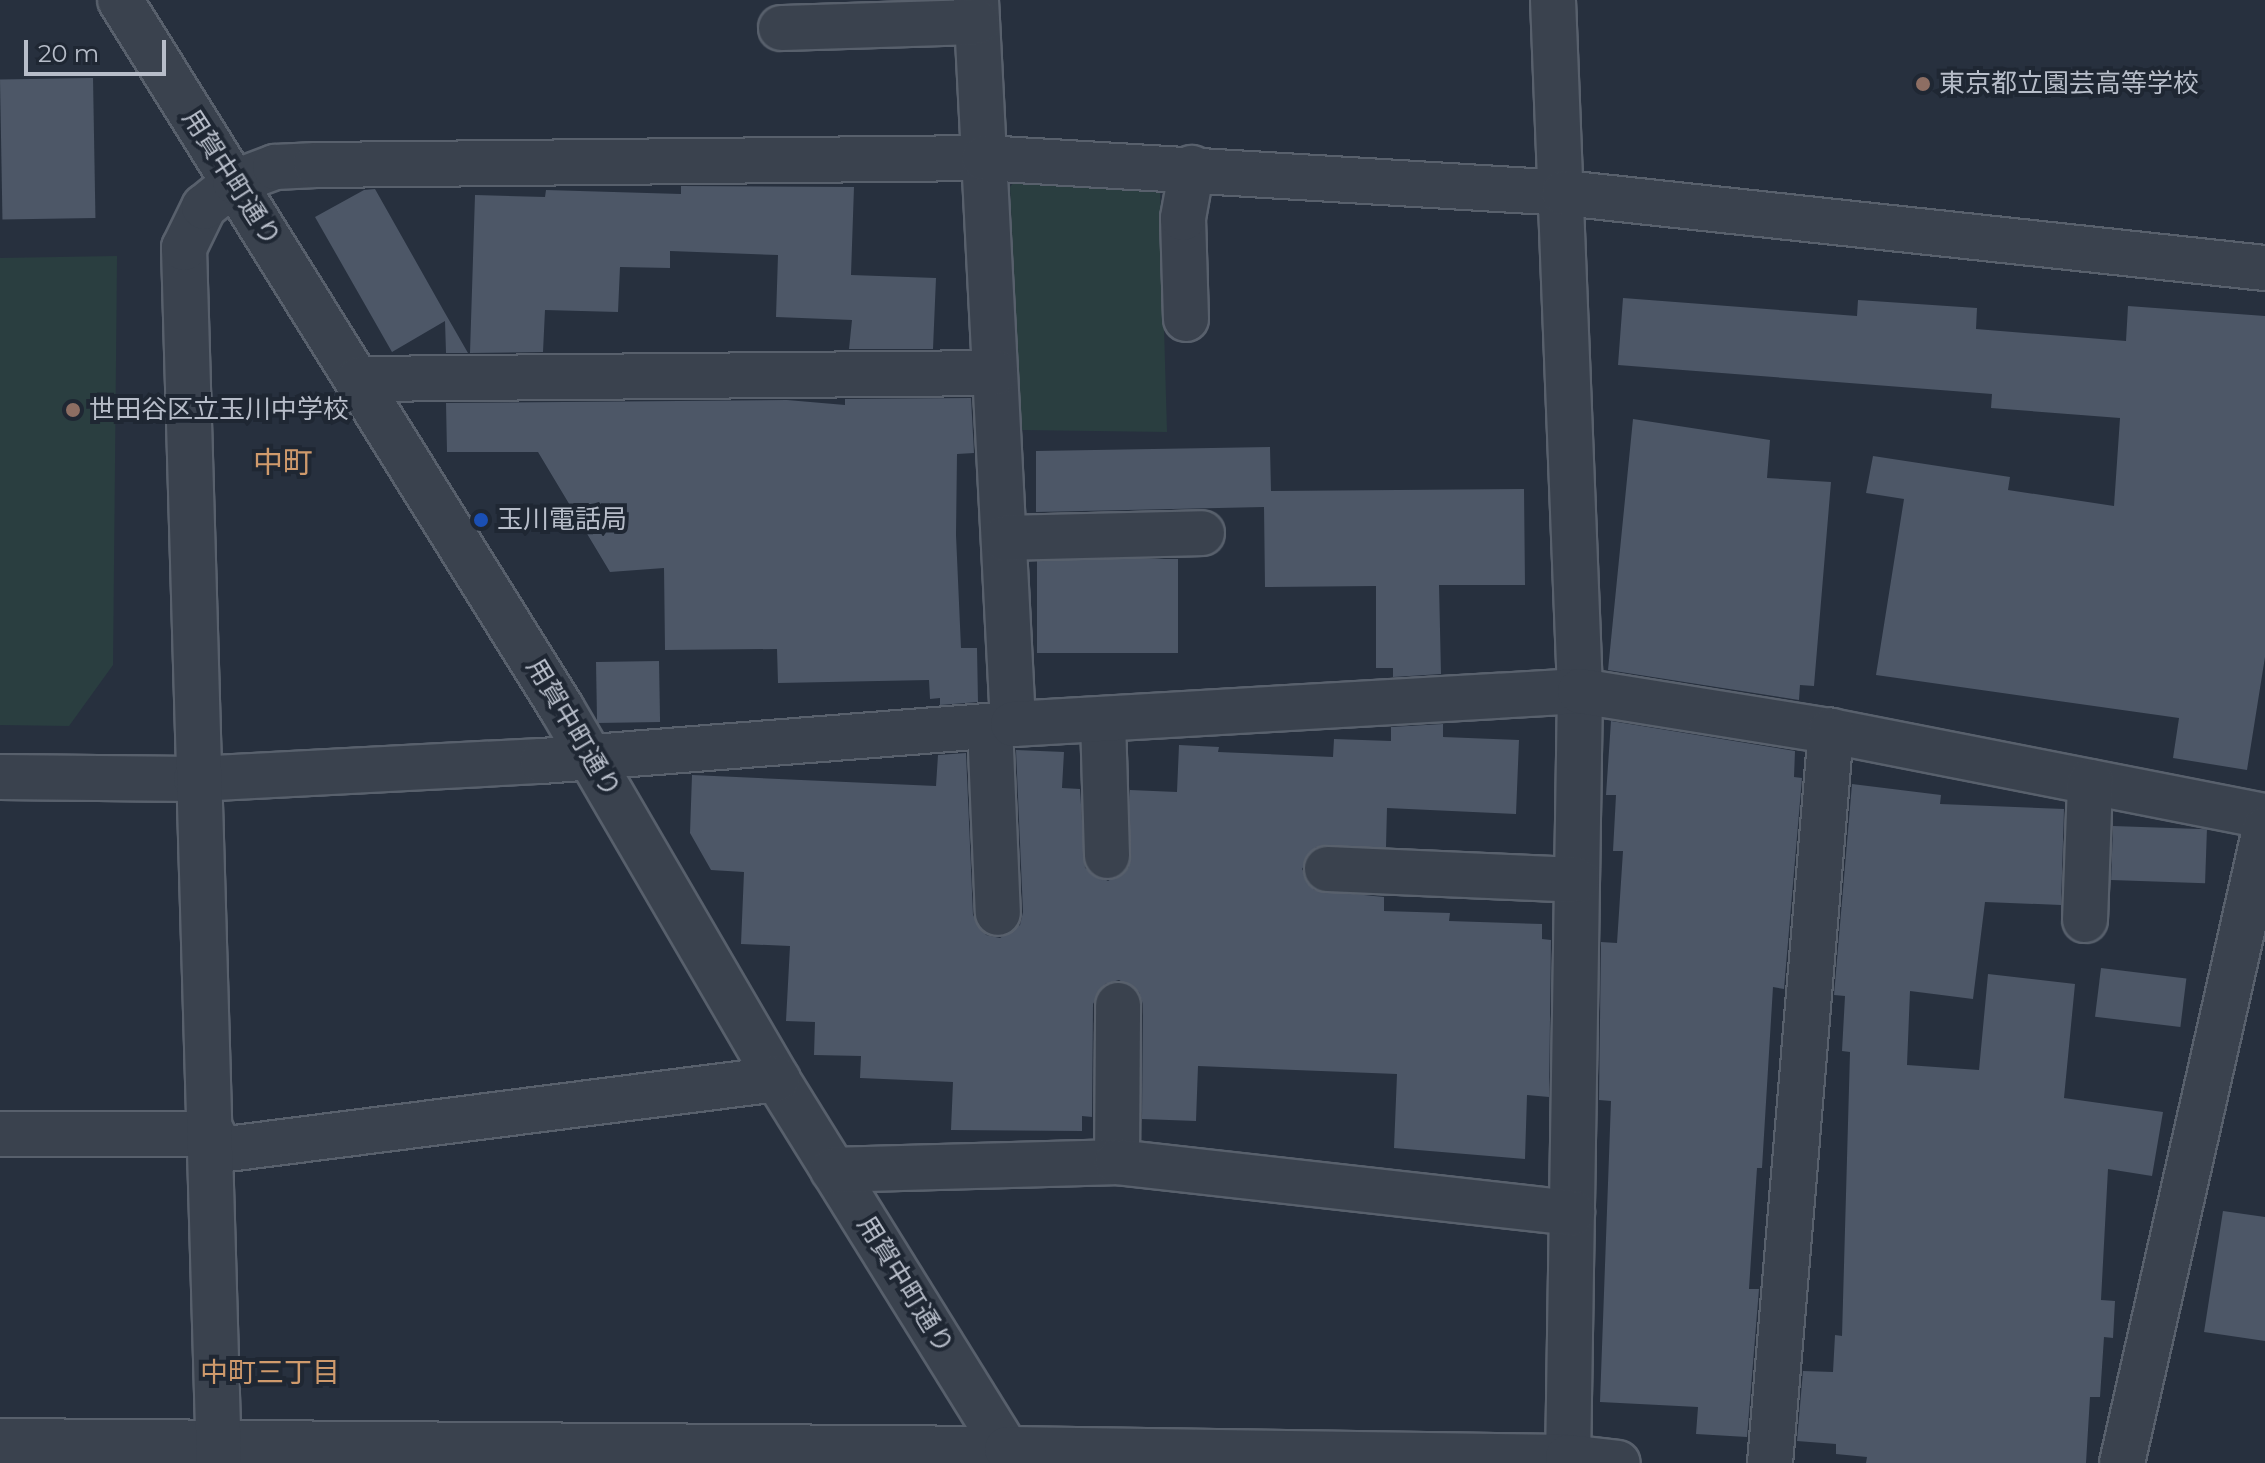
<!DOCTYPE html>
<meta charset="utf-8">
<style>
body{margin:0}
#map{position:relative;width:2265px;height:1463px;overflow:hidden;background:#27303e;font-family:Montserrat,"Noto Sans JP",sans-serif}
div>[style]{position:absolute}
.green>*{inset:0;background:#2a3e40}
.building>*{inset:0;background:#4d5767;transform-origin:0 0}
.roads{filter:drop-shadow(2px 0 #58606c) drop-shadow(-2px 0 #58606c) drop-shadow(0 2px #58606c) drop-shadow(0 -2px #58606c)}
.minor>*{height:44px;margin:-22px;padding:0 22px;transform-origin:22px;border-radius:22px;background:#3a424e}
.dots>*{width:22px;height:22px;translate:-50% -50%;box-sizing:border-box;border:4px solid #1f2733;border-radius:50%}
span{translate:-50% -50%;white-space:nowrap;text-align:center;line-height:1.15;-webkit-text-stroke:8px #1f2733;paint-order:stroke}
.poi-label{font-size:26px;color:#b7bdc9}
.left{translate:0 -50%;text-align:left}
.street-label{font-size:26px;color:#b7bdc9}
.neighbourhood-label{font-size:28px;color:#cf9a6c}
.quarter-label{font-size:30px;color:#cf9a6c}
.scale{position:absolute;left:24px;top:40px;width:142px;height:36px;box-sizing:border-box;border:4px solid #b7bdc9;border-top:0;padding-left:10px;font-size:24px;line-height:28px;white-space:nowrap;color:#b7bdc9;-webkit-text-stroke:6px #1f2733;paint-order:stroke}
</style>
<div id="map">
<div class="green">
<i style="clip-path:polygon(1021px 174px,1160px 189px,1167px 432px,1021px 430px,1010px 187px)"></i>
<i style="clip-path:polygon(117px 256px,113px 665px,69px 726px,0 725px,0 258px)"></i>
</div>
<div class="building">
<i style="left:93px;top:78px;width:140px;height:93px;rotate:89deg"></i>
<i style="clip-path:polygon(681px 186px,854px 187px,851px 275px,936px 278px,933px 349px,849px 349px,852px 320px,776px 317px,778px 255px,670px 251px,670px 268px,620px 267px,618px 312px,545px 310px,543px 352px,470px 353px,475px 195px,545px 197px,546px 190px,681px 194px)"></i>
<i style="clip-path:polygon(375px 189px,445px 313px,468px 353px,446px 353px,445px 321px,392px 352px,315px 217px,364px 190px)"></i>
<i style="clip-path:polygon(1623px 298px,1857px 316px,1858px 300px,1977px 308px,1976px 329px,2126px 341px,2128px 306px,2265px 316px,2265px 657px,2247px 770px,2173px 758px,2179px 718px,1876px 675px,1904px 499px,1866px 493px,1873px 456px,2010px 477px,2008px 490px,2114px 506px,2120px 418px,1991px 408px,1992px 394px,1618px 365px)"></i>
<i style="clip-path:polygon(971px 398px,974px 453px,957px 454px,956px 535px,961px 648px,977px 648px,978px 702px,940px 705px,940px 698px,930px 699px,929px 680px,778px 683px,777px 649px,665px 650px,664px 568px,610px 572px,538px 452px,447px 452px,446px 403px,787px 400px,845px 405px,845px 399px)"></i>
<i style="clip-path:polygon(1633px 419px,1770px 440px,1767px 478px,1831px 482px,1814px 686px,1800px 685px,1799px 700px,1608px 670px)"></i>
<i style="clip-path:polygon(1270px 447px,1271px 491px,1524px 489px,1525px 585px,1439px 585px,1441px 674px,1393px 677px,1393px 668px,1376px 668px,1376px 586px,1265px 587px,1264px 507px,1036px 512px,1036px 451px)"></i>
<i style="left:1178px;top:559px;width:94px;height:141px;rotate:90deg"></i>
<i style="left:659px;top:661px;width:61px;height:63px;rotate:89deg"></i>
<i style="clip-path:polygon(1611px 721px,1795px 751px,1794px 777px,1802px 778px,1784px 989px,1773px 987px,1762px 1168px,1757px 1168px,1749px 1289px,1759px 1289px,1747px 1437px,1696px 1434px,1698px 1407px,1600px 1402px,1611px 1101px,1599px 1100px,1601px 942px,1617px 943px,1623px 851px,1613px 851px,1616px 795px,1606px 795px)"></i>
<i style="clip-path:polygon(1443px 724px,1443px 737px,1519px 740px,1516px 814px,1387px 808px,1386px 847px,1316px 847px,1302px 869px,1314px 890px,1384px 897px,1384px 911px,1450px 913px,1449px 921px,1542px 924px,1542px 939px,1551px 940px,1549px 1097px,1527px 1095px,1525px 1159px,1394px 1148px,1397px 1074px,1198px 1066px,1196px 1121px,1142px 1119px,1143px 1004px,1139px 992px,1119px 980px,1105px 984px,1093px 1004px,1092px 1117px,1082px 1116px,1082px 1131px,951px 1130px,953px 1082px,860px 1078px,861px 1056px,814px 1055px,815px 1022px,786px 1021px,790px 946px,741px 944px,744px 872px,711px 870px,690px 833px,692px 775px,936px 786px,938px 755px,966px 753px,973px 915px,986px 935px,1000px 938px,1020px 925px,1023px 912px,1016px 750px,1064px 752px,1062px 788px,1080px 789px,1085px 868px,1108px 881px,1129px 867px,1130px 790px,1177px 792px,1179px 745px,1219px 747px,1218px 752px,1333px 757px,1334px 739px,1391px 741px,1391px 727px)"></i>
<i style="clip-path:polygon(1852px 784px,1941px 795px,1940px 804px,2064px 809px,2061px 905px,1985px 902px,1973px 999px,1910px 991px,1907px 1065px,1979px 1070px,1988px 974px,2075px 984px,2064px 1098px,2163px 1112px,2152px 1176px,2108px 1169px,2101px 1300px,2115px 1301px,2113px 1338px,2104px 1337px,2100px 1397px,2090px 1397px,2086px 1463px,1866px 1463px,1867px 1457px,1836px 1454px,1836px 1444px,1797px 1441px,1803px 1371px,1833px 1372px,1835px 1335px,1842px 1336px,1850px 1052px,1842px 1051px,1845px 996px,1834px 995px)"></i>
<i style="left:2113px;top:826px;width:94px;height:54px;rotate:2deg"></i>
<i style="left:2101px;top:968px;width:86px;height:49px;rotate:7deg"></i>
<i style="clip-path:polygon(2223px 1211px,2265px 1217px,2265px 1341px,2204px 1332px)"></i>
</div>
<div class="roads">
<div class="minor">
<i style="left:120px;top:0;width:835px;rotate:58.06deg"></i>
<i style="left:562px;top:709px;width:428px;rotate:59.8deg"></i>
<i style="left:777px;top:1079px;width:452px;rotate:58.2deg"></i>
<i style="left:976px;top:0;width:725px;rotate:87.07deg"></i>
<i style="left:1553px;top:0;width:692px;rotate:87.76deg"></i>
<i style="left:1580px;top:691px;width:772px;rotate:90.89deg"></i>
<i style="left:781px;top:28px;width:196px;rotate:-1.8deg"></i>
<i style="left:1186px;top:319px;width:101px;rotate:-91.7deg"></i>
<i style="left:1183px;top:218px;width:51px;rotate:-79.8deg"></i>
<i style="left:359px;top:379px;width:636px;rotate:-0.54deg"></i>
<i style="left:1004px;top:538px;width:198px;rotate:-1.4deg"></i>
<i style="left:1103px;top:720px;width:136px;rotate:88.3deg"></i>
<i style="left:990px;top:726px;width:187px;rotate:87.6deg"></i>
<i style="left:0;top:777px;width:196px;rotate:0.6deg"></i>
<i style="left:196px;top:779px;width:346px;rotate:-3deg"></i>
<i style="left:542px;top:761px;width:472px;rotate:-4.5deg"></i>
<i style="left:1013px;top:724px;width:568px;rotate:-3.33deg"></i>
<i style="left:1580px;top:691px;width:254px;rotate:9.1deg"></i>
<i style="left:1831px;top:731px;width:442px;rotate:11.1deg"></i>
<i style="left:1327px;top:869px;width:250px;rotate:2.5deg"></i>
<i style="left:2085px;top:920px;width:138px;rotate:-87.9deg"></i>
<i style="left:0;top:1134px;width:213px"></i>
<i style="left:212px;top:1151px;width:570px;rotate:-7.26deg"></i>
<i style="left:1117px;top:1162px;width:157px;rotate:-89.6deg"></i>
<i style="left:833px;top:1170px;width:284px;rotate:-1.6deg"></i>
<i style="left:1117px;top:1162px;width:458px;rotate:6.4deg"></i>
<i style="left:0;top:1441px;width:1007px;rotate:0.46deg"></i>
<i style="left:1007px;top:1449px;width:561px;rotate:0.82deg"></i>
<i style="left:1568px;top:1457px;width:50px;rotate:6.8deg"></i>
<i style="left:219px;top:1463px;width:1216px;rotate:-91.65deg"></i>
<i style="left:184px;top:248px;width:46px;rotate:-64deg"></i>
<i style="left:204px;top:207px;width:40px;rotate:-39deg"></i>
<i style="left:235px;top:182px;width:43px;rotate:-20.6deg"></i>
<i style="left:275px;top:167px;width:41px;rotate:-2.8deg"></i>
<i style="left:316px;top:165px;width:668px;rotate:-0.6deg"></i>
<i style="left:984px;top:158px;width:581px;rotate:3.45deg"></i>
<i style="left:1564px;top:193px;width:705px;rotate:6.11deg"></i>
<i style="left:1770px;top:1463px;width:735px;rotate:-85.24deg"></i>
<i style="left:2122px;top:1463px;width:650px;rotate:-77.29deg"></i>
</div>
</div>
<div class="dots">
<i style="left:1923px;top:84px;background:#8d6e63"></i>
<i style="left:73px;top:410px;background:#8d6e63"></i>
<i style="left:481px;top:520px;background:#1a4fb4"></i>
</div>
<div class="poi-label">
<span class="left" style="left:1939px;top:84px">東京都立園芸高等学校</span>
<span class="left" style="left:89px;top:410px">世田谷区立玉川中学校</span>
<span class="left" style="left:497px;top:520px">玉川電話局</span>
</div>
<div class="street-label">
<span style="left:231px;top:178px;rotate:57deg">用賀中町通り</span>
<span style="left:573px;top:728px;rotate:59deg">用賀中町通り</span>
<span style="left:905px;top:1285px;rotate:58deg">用賀中町通り</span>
</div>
<div class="neighbourhood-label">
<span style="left:270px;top:1372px">中町三丁目</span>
</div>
<div class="quarter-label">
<span style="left:283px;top:463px">中町</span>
</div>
<div class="scale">20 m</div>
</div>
